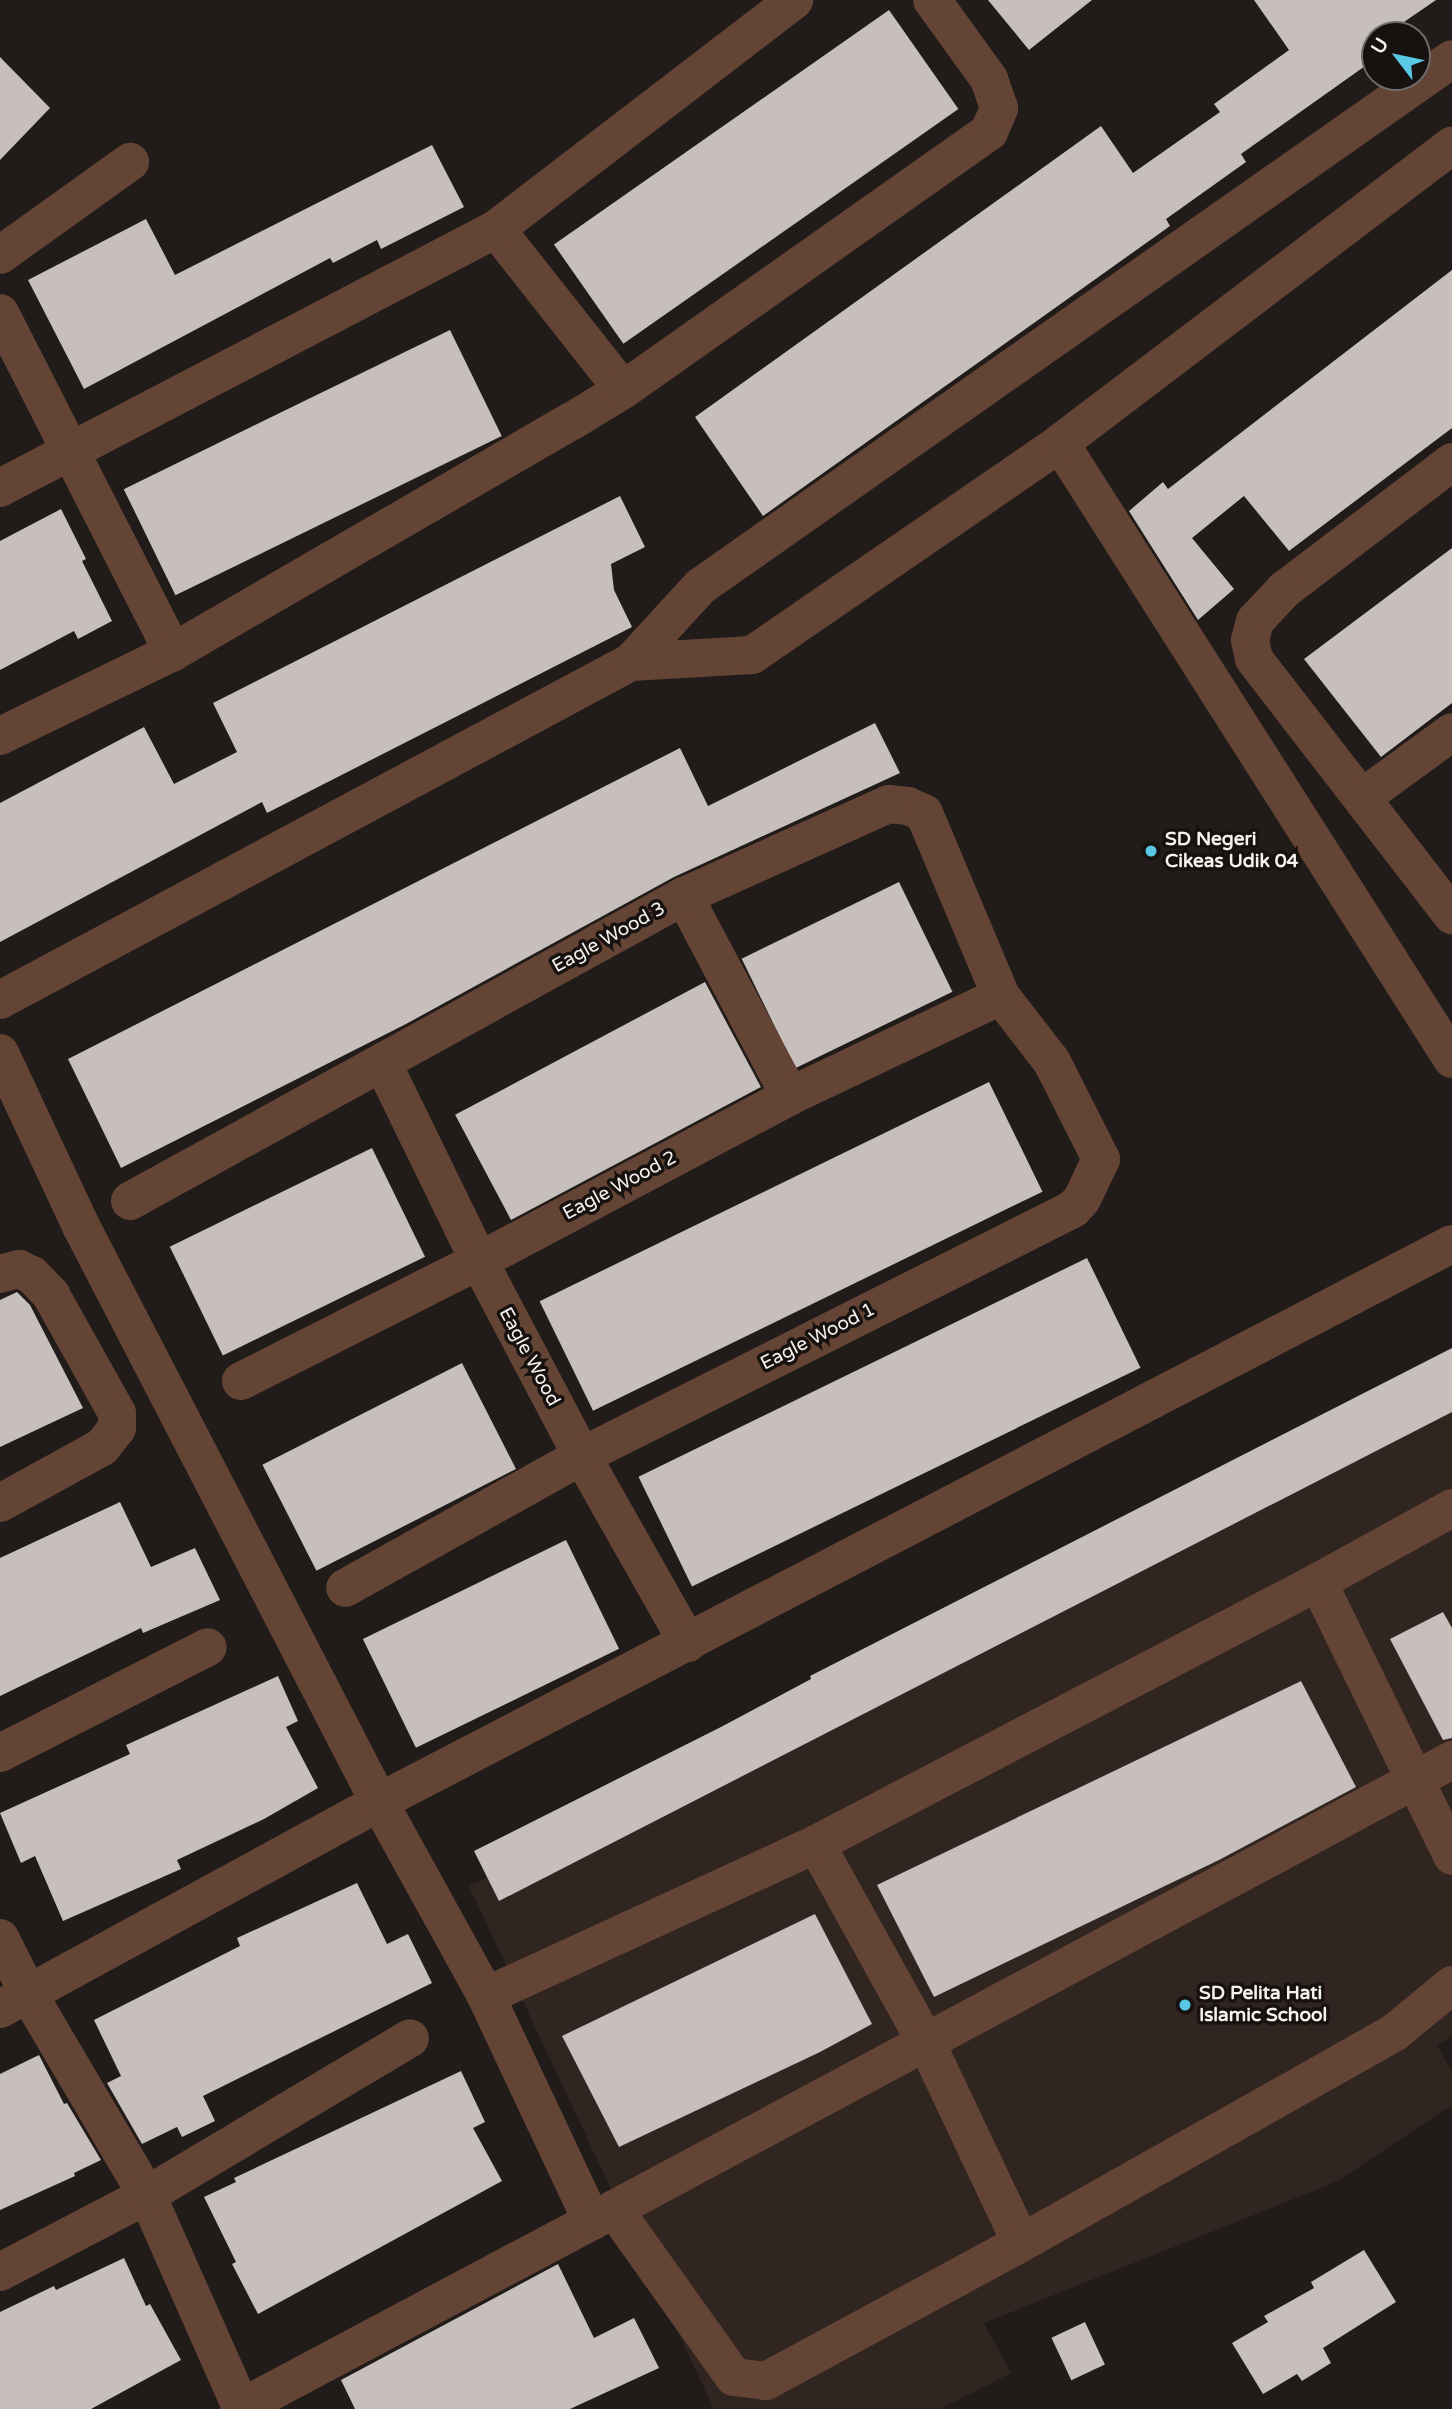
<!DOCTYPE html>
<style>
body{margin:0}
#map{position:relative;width:1452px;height:2409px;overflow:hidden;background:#211b19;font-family:"Varela Round",sans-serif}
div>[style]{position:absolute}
.built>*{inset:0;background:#302520}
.building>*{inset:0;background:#c6bfbb;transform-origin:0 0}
.minor>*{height:38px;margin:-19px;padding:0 19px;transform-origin:19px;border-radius:19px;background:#644435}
.dots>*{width:19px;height:19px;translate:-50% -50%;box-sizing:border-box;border:4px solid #171210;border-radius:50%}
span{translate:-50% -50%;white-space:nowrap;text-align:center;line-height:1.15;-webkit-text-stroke:7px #171210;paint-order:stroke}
.poi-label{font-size:19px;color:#f6f2f0;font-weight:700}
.left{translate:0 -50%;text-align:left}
.street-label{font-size:19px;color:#f6f2f0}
.north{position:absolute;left:1361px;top:21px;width:70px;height:70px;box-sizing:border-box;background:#171210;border:2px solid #706c6a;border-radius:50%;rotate:302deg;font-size:19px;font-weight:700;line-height:28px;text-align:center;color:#f6f2f0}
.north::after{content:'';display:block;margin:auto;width:24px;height:32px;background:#59c8e4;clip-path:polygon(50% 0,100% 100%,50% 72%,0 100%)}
</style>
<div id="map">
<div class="built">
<i style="clip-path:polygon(1452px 1412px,1452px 2036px,1437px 2045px,1452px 2072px,1452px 2105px,1336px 2182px,984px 2323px,1011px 2373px,940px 2409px,714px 2409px,469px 1886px)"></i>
</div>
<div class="building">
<i style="clip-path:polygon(988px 0,1092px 0,1029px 50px)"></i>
<i style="clip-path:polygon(1254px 0,1436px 0,1385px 35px,1375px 35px,1375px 59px,1241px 154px,1246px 162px,1166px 219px,1170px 226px,763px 516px,695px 417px,1101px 126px,1133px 173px,1220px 112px,1214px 104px,1289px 50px)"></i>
<i style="left:889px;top:10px;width:121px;height:409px;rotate:55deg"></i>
<i style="clip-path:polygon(0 57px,50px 108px,0 160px)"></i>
<i style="clip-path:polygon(432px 145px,464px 207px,381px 249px,377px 240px,333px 263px,330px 258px,84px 389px,28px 280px,146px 219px,175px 275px)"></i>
<i style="clip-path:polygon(1452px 270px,1452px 428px,1289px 551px,1244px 496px,1192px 538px,1234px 589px,1198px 620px,1129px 511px,1163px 482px,1168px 489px)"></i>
<i style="left:450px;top:330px;width:118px;height:363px;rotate:64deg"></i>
<i style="clip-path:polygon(620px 496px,645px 547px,611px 564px,614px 590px,632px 627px,267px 813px,262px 802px,0 942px,0 803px,144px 727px,174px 784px,237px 752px,213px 703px)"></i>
<i style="clip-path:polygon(61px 509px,86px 559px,82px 561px,112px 621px,78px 639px,74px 631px,0 670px,0 541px)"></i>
<i style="clip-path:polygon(1452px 548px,1452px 703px,1381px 757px,1304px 659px)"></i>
<i style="clip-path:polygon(875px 723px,900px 773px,674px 877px,406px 1024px,121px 1168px,68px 1059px,680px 748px,708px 806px)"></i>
<i style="left:899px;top:882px;width:122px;height:175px;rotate:64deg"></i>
<i style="left:705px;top:982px;width:119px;height:283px;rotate:62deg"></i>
<i style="left:989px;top:1082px;width:122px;height:500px;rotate:64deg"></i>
<i style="left:372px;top:1148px;width:121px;height:225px;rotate:64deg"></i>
<i style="left:1087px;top:1258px;width:122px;height:499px;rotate:64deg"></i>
<i style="clip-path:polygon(17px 1292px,30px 1305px,83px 1408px,0 1447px,0 1300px)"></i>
<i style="clip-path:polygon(1452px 1348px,1452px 1412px,499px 1901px,474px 1851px,721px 1727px,811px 1679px,810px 1676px)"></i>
<i style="left:462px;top:1363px;width:119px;height:224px;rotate:63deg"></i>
<i style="clip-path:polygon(120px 1502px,151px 1567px,195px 1548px,220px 1600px,143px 1633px,141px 1628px,0 1696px,0 1558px)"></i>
<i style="left:566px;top:1540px;width:121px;height:226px;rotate:64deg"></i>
<i style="clip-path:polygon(1443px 1612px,1452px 1628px,1452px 1738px,1443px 1740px,1390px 1639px)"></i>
<i style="clip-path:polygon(278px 1676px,298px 1721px,286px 1727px,318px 1788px,264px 1819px,177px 1860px,181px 1869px,63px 1921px,35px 1856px,21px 1863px,0 1813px,130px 1754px,126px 1745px)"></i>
<i style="clip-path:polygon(1301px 1681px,1356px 1787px,1219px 1860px,934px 1997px,877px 1885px)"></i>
<i style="clip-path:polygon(357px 1883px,387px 1944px,408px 1934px,432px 1983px,203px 2096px,215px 2121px,182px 2137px,177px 2127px,142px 2144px,107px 2083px,121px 2076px,94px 2020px,240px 1946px,237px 1938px)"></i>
<i style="clip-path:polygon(815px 1914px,872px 2024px,820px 2052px,619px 2147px,562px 2036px)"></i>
<i style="clip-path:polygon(39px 2055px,64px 2104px,67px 2103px,101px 2160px,74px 2173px,75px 2176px,0 2210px,0 2074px)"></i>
<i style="clip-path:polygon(461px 2071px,485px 2122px,473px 2128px,502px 2181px,258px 2314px,232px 2264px,236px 2262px,204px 2197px,236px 2182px,234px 2178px)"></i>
<i style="clip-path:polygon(1364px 2250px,1396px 2302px,1323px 2348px,1331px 2363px,1302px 2381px,1297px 2374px,1263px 2394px,1232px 2343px,1268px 2322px,1264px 2316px,1314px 2288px,1311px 2282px)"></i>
<i style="clip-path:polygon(124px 2258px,146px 2306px,150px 2304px,181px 2360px,91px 2409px,0 2409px,0 2312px,54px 2286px,56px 2290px)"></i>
<i style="clip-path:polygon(558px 2264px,594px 2338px,634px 2318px,659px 2368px,570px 2409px,355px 2409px,341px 2380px)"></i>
<i style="left:1085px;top:2322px;width:47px;height:37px;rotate:65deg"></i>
</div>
<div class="minor">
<i style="left:496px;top:229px;width:205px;rotate:51.7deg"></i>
<i style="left:0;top:255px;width:160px;rotate:-35.6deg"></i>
<i style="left:0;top:313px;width:381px;rotate:63deg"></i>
<i style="left:1060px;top:443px;width:730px;rotate:57.53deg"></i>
<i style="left:1452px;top:462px;width:211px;rotate:142.7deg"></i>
<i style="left:1284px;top:590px;width:42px;rotate:133.1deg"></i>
<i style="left:1255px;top:621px;width:20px;rotate:105deg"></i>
<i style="left:1250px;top:640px;width:19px;rotate:78deg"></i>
<i style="left:1254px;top:659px;width:324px;rotate:52.3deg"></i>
<i style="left:0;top:488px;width:560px;rotate:-27.57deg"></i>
<i style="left:496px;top:229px;width:376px;rotate:-37.5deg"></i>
<i style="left:631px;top:662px;width:121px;rotate:-3.3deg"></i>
<i style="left:752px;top:655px;width:374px;rotate:-34.5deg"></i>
<i style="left:1060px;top:443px;width:492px;rotate:-37.2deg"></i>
<i style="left:0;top:736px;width:192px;rotate:-25.9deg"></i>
<i style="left:173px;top:652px;width:461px;rotate:-30.1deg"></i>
<i style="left:572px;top:421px;width:60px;rotate:-31.3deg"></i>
<i style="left:623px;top:390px;width:448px;rotate:-35.2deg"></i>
<i style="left:989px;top:132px;width:26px;rotate:-67deg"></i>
<i style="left:999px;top:108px;width:31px;rotate:-109deg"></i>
<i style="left:989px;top:79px;width:97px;rotate:-125.8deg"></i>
<i style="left:1363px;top:797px;width:110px;rotate:-36.1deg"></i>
<i style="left:684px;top:896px;width:226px;rotate:62.1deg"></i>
<i style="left:0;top:1000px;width:716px;rotate:-28.18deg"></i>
<i style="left:631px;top:662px;width:103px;rotate:-47.4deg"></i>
<i style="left:701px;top:586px;width:917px;rotate:-35.06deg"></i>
<i style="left:0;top:1053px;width:191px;rotate:64.9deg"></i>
<i style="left:81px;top:1226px;width:649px;rotate:62.64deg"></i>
<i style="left:379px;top:1802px;width:222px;rotate:61.1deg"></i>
<i style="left:486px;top:1996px;width:249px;rotate:64.8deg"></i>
<i style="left:592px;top:2221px;width:400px;rotate:152deg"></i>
<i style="left:383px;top:1064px;width:219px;rotate:64deg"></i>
<i style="left:479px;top:1261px;width:221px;rotate:62.2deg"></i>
<i style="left:582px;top:1456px;width:215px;rotate:60.5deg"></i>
<i style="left:130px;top:1201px;width:632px;rotate:-28.83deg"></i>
<i style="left:684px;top:896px;width:225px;rotate:-24.2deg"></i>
<i style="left:889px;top:804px;width:19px;rotate:6deg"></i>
<i style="left:908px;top:806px;width:17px;rotate:24deg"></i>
<i style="left:924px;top:813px;width:199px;rotate:67.2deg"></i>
<i style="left:1001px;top:996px;width:83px;rotate:52.3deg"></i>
<i style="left:1052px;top:1062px;width:109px;rotate:63.2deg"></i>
<i style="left:1101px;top:1159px;width:44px;rotate:115.4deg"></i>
<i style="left:1082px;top:1199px;width:13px;rotate:132deg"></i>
<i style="left:1073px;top:1209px;width:550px;rotate:153.3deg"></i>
<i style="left:582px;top:1456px;width:271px;rotate:150.9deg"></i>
<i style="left:0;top:1274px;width:20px;rotate:-15deg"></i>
<i style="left:19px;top:1269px;width:14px;rotate:25deg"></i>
<i style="left:32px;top:1275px;width:28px;rotate:46deg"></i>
<i style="left:51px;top:1295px;width:135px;rotate:60.8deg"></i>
<i style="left:117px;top:1413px;width:15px;rotate:90deg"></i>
<i style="left:117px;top:1428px;width:24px;rotate:128deg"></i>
<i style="left:102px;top:1447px;width:116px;rotate:151.2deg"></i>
<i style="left:241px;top:1381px;width:267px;rotate:-26.8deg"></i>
<i style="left:479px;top:1261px;width:352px;rotate:-27.9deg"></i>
<i style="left:790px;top:1096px;width:233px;rotate:-25.4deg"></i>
<i style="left:1318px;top:1582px;width:305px;rotate:63.9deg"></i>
<i style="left:0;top:1753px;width:233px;rotate:-27deg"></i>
<i style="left:816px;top:1844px;width:229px;rotate:61deg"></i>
<i style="left:927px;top:2044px;width:220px;rotate:64.7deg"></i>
<i style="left:0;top:1938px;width:64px;rotate:63deg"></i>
<i style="left:29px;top:1995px;width:232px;rotate:59.5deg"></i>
<i style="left:147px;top:2195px;width:234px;rotate:66.1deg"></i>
<i style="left:486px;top:1996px;width:363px;rotate:-24.7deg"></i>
<i style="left:816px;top:1844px;width:566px;rotate:-27.56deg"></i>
<i style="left:1318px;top:1582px;width:153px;rotate:-28.9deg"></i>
<i style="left:0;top:2009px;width:432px;rotate:-28.6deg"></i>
<i style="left:379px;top:1802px;width:1209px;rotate:-27.48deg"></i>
<i style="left:614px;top:2209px;width:206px;rotate:54.5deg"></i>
<i style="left:734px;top:2377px;width:32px;rotate:7deg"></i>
<i style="left:766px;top:2381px;width:290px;rotate:-28.4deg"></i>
<i style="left:1021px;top:2243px;width:429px;rotate:-29.4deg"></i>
<i style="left:1395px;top:2032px;width:74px;rotate:-39.5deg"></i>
<i style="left:592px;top:2221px;width:976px;rotate:-28.19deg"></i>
<i style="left:0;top:2272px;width:166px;rotate:-27.6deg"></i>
<i style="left:147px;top:2195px;width:306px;rotate:-30.8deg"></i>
</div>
<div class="dots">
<i style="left:1151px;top:851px;background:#59c8e4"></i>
<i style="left:1185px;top:2005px;background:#59c8e4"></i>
</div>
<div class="poi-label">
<span class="left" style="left:1165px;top:851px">SD Negeri<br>Cikeas Udik 04</span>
<span class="left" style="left:1199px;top:2005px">SD Pelita Hati<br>Islamic School</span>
</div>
<div class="street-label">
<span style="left:609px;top:938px;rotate:-29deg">Eagle Wood 3</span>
<span style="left:620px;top:1186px;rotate:-28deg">Eagle Wood 2</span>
<span style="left:818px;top:1337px;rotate:-27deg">Eagle Wood 1</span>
<span style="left:529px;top:1357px;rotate:62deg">Eagle Wood</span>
</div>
<div class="north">U</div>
</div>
